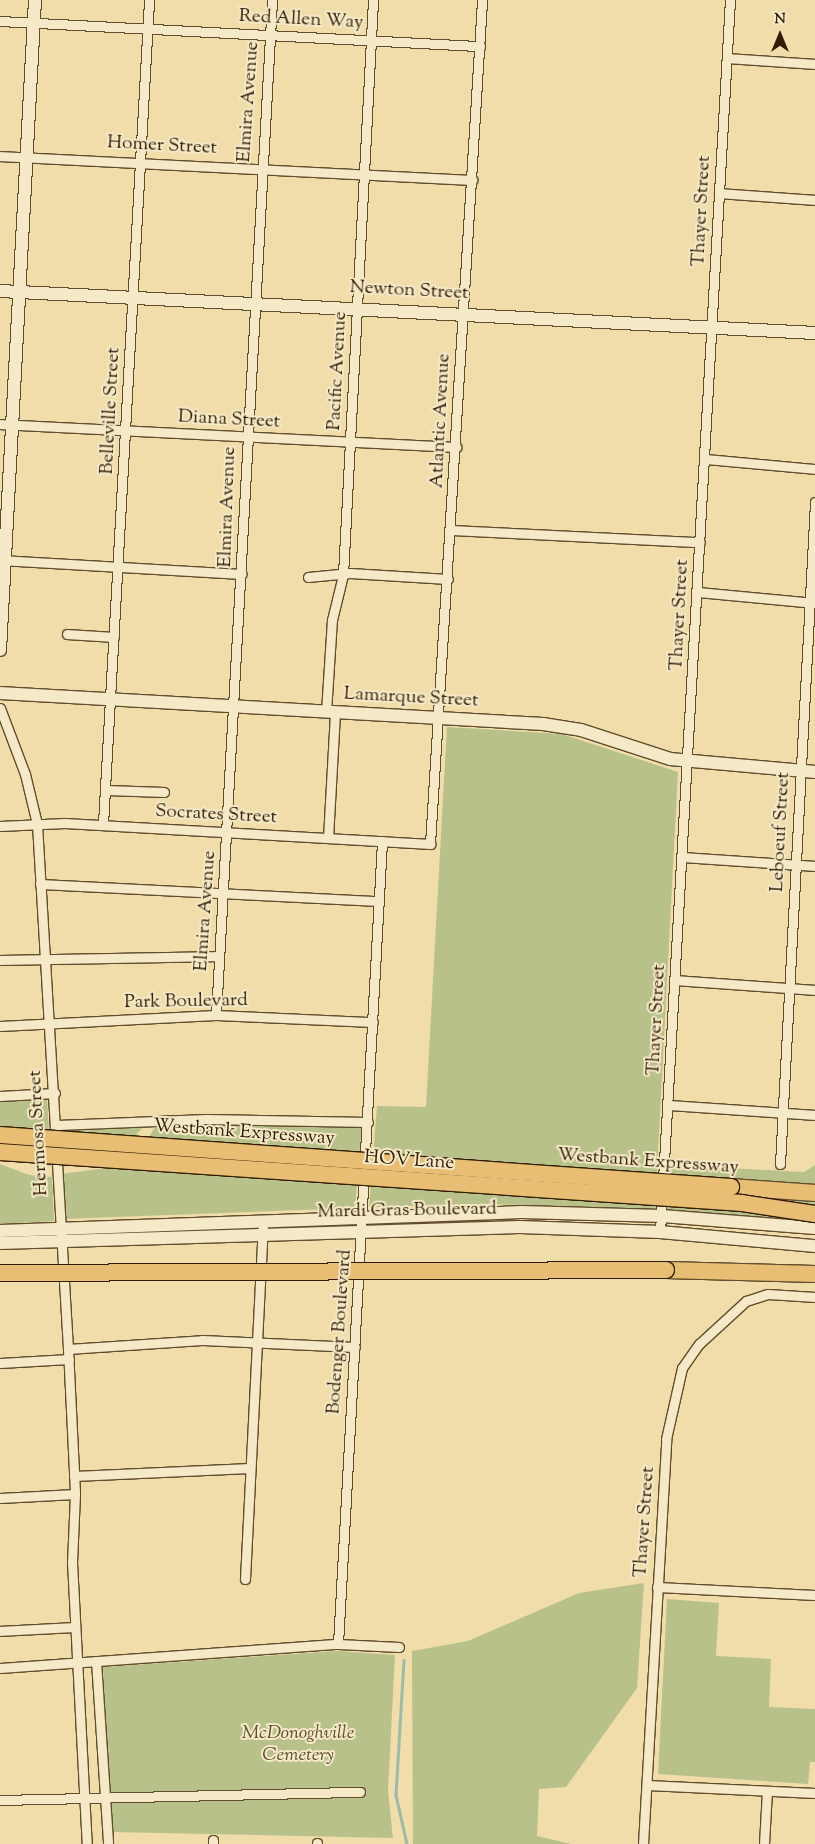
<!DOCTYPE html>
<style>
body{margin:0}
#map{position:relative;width:815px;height:1844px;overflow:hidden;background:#f0ddaa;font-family:"Sorts Mill Goudy",serif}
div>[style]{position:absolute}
.green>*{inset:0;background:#b8c18a}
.stream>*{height:2.5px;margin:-1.25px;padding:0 1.25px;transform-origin:1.25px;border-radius:1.25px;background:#9abca9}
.roads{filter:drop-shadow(1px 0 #614c2d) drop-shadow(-1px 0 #614c2d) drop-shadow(0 1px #614c2d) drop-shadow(0 -1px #614c2d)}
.street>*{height:9px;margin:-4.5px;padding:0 4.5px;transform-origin:4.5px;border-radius:4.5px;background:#f5e9c8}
.secondary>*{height:12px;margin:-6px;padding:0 6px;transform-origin:6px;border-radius:6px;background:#f5e9c8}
.highway>*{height:16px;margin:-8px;padding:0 8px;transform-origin:8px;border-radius:8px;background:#e8be75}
.bridges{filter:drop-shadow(1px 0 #311c03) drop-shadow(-1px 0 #311c03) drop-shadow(0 1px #311c03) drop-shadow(0 -1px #311c03)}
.highway-bridge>*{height:16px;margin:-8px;padding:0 8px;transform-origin:8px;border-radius:8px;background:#e8be75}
span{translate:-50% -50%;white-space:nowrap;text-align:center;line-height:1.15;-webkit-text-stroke:4px #f5e9c8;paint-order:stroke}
.street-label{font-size:19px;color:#311c03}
.park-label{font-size:19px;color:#5a4e2c;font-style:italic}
.north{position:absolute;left:755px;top:10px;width:50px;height:50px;-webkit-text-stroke:4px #f5e9c8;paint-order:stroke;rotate:0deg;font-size:14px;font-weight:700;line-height:20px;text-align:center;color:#311c03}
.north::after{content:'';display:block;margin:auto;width:18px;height:22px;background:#311c03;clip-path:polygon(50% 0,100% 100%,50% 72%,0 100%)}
</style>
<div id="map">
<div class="green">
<i style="clip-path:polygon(447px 727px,562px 734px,678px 772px,655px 1209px,489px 1204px,369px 1207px,377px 1106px,426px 1107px)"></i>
<i style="clip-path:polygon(47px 1098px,51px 1166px,12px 1158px,0 1145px,0 1100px)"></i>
<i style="clip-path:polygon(60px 1125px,144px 1126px,123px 1149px,89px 1163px,62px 1167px)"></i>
<i style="clip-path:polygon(156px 1125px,362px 1125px,355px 1208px,63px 1219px,61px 1174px,120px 1166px,141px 1152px)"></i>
<i style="clip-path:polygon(0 1164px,29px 1175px,52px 1177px,54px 1221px,0 1224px)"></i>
<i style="clip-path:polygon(671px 1165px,804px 1172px,815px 1165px,815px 1222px,666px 1210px)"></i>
<i style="clip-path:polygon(644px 1583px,637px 1688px,566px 1787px,539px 1789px,537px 1836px,571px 1844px,413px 1844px,412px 1651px,468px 1641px,579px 1593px)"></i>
<i style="clip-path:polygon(667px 1599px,719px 1603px,716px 1656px,771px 1659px,769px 1707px,815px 1709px,815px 1762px,810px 1762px,808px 1784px,658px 1774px)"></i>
<i style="clip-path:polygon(337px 1651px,395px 1655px,388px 1790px,393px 1838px,111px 1832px,103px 1667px)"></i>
</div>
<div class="stream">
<i style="left:404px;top:1660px;width:135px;rotate:93.4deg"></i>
<i style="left:396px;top:1795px;width:50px;rotate:77.3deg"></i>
</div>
<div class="roads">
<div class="street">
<i style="left:0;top:21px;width:481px;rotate:3deg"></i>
<i style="left:727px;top:58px;width:88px;rotate:3.9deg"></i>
<i style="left:0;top:156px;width:473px;rotate:2.9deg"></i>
<i style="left:719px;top:193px;width:96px;rotate:4.2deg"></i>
<i style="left:0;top:424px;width:457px;rotate:2.9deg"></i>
<i style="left:705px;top:459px;width:110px;rotate:5.2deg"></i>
<i style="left:451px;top:530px;width:249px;rotate:2.8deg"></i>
<i style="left:0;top:560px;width:242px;rotate:3.3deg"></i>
<i style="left:308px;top:577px;width:42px;rotate:-5.4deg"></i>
<i style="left:350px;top:573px;width:98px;rotate:3.5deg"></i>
<i style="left:697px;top:592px;width:119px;rotate:5.3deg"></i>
<i style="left:67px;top:634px;width:47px;rotate:3.7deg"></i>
<i style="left:0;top:708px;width:71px;rotate:69.3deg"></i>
<i style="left:25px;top:774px;width:51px;rotate:76.5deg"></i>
<i style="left:37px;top:824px;width:526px;rotate:86.62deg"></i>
<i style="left:68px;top:1349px;width:145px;rotate:87.2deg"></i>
<i style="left:75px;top:1494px;width:68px;rotate:92.5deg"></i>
<i style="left:72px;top:1562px;width:282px;rotate:87deg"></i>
<i style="left:326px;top:712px;width:92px;rotate:-86.3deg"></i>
<i style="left:332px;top:620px;width:46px;rotate:-76.3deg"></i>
<i style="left:343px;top:575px;width:576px;rotate:-87.01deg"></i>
<i style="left:106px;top:790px;width:58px;rotate:2deg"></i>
<i style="left:103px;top:824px;width:825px;rotate:-86.8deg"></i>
<i style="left:0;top:826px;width:65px;rotate:-2.6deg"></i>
<i style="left:65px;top:823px;width:366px;rotate:3.3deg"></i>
<i style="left:430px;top:844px;width:846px;rotate:-86.47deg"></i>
<i style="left:328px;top:838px;width:125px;rotate:-86.8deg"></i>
<i style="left:683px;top:857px;width:132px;rotate:3.9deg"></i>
<i style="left:40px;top:884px;width:339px;rotate:2.9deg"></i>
<i style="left:0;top:960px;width:219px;rotate:-1deg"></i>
<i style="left:675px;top:980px;width:140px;rotate:4.1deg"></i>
<i style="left:216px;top:1015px;width:1017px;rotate:-86.84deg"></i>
<i style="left:0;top:1026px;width:216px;rotate:-2.9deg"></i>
<i style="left:216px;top:1015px;width:157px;rotate:2.6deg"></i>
<i style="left:0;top:1096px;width:55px;rotate:-3.1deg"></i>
<i style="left:670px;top:1105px;width:145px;rotate:3.9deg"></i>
<i style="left:57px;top:1125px;width:149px;rotate:-2.3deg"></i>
<i style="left:206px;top:1119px;width:162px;rotate:1.1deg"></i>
<i style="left:780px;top:1164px;width:663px;rotate:-86.97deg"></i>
<i style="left:660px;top:1232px;width:1234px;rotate:-86.75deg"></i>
<i style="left:68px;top:1349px;width:134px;rotate:-3.8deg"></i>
<i style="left:202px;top:1340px;width:153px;rotate:2.6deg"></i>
<i style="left:0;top:1363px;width:69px;rotate:-3.3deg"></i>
<i style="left:74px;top:1476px;width:176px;rotate:-2.6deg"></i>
<i style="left:0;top:1498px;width:75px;rotate:-3.1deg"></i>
<i style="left:245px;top:1579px;width:358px;rotate:-87.1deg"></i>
<i style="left:657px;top:1587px;width:158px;rotate:2.9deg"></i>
<i style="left:0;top:1631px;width:75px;rotate:-3.1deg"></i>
<i style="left:338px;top:1644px;width:804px;rotate:-86.86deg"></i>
<i style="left:96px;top:1661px;width:183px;rotate:86.2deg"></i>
<i style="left:0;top:1668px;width:339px;rotate:-4.1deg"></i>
<i style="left:338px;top:1644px;width:61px;rotate:2.8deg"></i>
<i style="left:647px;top:1785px;width:168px;rotate:2.7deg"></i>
<i style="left:0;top:1800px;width:360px;rotate:-1.3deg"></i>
<i style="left:213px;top:1840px;width:4px;rotate:90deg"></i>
<i style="left:317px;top:1843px;width:1px;rotate:90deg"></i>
<i style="left:643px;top:1844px;width:406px;rotate:-86.7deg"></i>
<i style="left:666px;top:1439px;width:73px;rotate:-77.3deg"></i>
<i style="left:682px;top:1368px;width:29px;rotate:-55deg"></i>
<i style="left:699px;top:1344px;width:64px;rotate:-42.5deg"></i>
<i style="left:746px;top:1301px;width:23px;rotate:-18deg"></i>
<i style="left:768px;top:1294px;width:47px;rotate:3.7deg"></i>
<i style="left:764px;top:1844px;width:53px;rotate:-86.8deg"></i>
</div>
<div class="secondary">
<i style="left:0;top:291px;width:816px;rotate:2.95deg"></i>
<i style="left:0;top:650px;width:651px;rotate:-86.92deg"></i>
<i style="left:0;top:693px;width:544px;rotate:3.27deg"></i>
<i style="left:543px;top:724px;width:38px;rotate:9deg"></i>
<i style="left:581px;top:730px;width:94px;rotate:18deg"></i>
<i style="left:670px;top:759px;width:146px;rotate:5.1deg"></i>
<i style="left:0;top:1231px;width:522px;rotate:-2.08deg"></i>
<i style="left:522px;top:1212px;width:140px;rotate:1.6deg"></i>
<i style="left:662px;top:1216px;width:153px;rotate:4.5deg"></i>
<i style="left:0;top:1243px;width:520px;rotate:-1.76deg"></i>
<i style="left:520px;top:1227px;width:140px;rotate:2deg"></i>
<i style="left:660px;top:1232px;width:156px;rotate:5.2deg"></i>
</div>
<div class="highway">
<i style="left:731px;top:1187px;width:84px;rotate:4.1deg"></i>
<i style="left:666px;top:1270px;width:149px;rotate:1.5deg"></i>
</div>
</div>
<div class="bridges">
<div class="highway-bridge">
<i style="left:0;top:1135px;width:733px;rotate:4.07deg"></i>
<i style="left:0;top:1152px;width:744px;rotate:3.93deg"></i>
<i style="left:742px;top:1203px;width:74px;rotate:8.6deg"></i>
<i style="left:0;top:1273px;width:666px;rotate:-0.26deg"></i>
</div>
</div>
<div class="street-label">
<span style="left:301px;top:20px;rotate:3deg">Red Allen Way</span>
<span style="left:249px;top:102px;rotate:-86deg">Elmira Avenue</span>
<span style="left:162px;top:146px;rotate:3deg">Homer Street</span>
<span style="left:702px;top:211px;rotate:-87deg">Thayer Street</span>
<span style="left:409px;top:291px;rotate:3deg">Newton Street</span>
<span style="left:338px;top:371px;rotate:-87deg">Pacific Avenue</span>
<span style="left:111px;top:411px;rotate:-87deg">Belleville Street</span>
<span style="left:229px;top:420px;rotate:3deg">Diana Street</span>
<span style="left:441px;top:421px;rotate:-87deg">Atlantic Avenue</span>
<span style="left:228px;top:507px;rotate:-88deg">Elmira Avenue</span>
<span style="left:680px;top:615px;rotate:-87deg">Thayer Street</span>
<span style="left:411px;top:698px;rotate:3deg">Lamarque Street</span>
<span style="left:216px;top:815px;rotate:3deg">Socrates Street</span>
<span style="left:781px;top:832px;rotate:-87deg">Leboeuf Street</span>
<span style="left:206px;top:911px;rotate:-86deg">Elmira Avenue</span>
<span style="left:186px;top:1002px;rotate:-1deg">Park Boulevard</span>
<span style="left:657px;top:1020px;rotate:-87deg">Thayer Street</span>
<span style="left:39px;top:1133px;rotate:-93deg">Hermosa Street</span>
<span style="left:244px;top:1133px;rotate:4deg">Westbank Expressway</span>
<span style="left:409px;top:1161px;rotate:4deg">HOV Lane</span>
<span style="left:648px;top:1162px;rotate:4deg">Westbank Expressway</span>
<span style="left:407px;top:1211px;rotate:-1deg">Mardi Gras Boulevard</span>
<span style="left:340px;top:1332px;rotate:-86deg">Bodenger Boulevard</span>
<span style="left:645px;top:1522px;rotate:-86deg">Thayer Street</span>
</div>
<div class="park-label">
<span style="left:298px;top:1745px">McDonoghville<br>Cemetery</span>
</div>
<div class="north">N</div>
</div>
